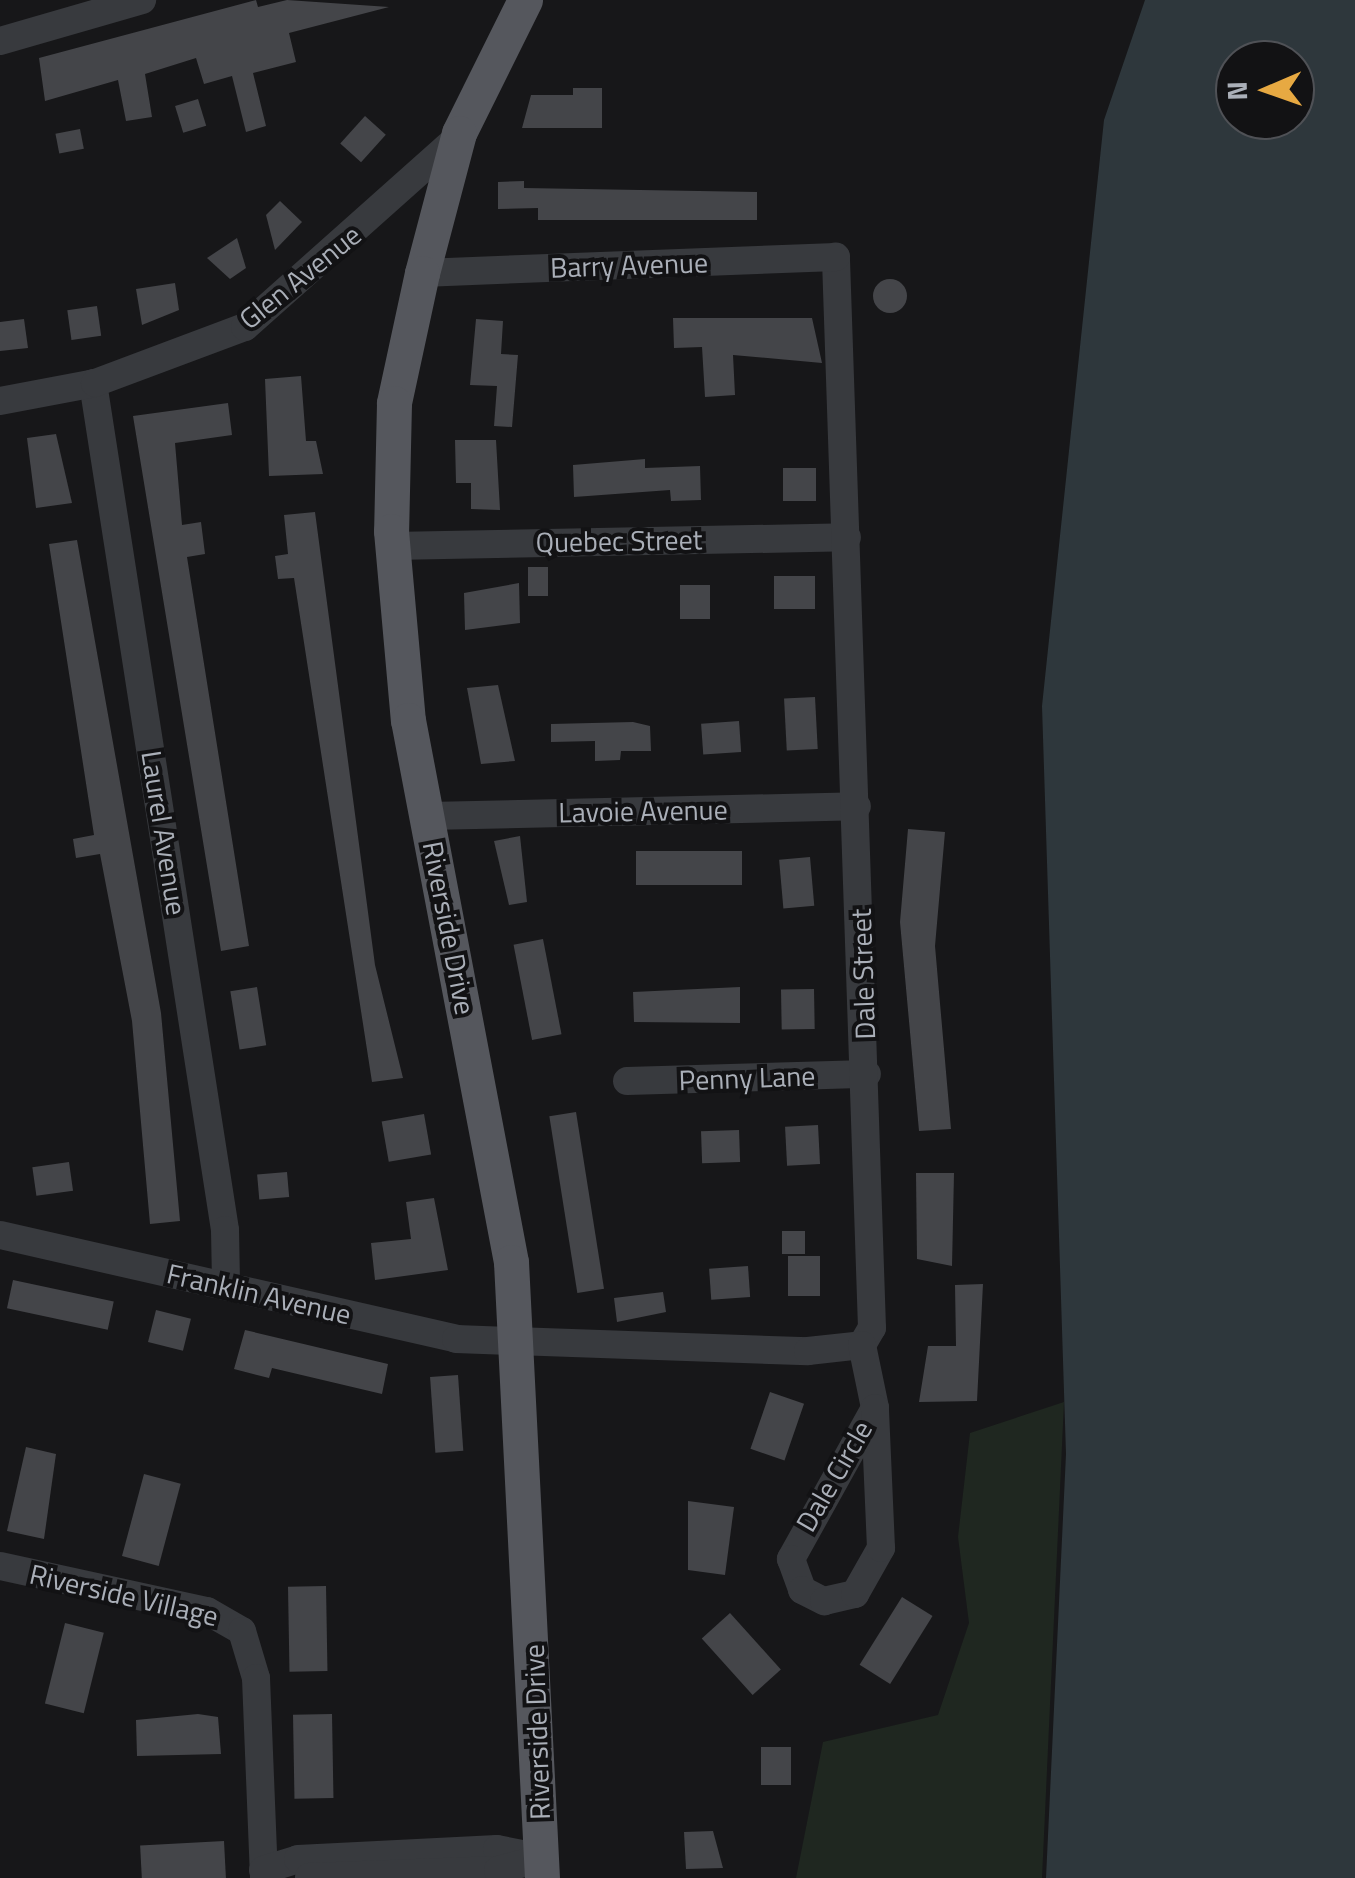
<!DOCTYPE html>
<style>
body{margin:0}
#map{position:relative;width:1355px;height:1878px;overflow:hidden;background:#171719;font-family:"Titillium Web",sans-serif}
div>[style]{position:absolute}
.green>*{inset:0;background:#1f2720}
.water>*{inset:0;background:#2e373c}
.building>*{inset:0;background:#444549;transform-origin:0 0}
.round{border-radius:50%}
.minor>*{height:28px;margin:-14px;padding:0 14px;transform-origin:14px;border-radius:14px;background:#383a3e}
.major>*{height:35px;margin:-17.5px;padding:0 17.5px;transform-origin:17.5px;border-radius:17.5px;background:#55575d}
span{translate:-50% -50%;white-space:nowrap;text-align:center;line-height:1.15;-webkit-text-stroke:8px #121214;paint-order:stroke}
.street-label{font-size:28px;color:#aaafb8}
.north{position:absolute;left:1215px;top:40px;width:100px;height:100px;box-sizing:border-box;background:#121214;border:2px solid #4f5156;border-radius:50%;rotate:268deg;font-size:28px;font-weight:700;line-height:40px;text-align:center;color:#aaafb8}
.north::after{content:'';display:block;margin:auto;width:35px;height:45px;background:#e7a942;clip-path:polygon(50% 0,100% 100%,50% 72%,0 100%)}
</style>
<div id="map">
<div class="green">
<i style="clip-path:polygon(1064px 1402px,1042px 1878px,796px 1878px,823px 1742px,938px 1715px,969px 1623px,958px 1537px,970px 1433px)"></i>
</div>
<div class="water">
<i style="clip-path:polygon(evenodd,1145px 0,1355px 0,1355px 1878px,1046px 1878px,1066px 1454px,1042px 706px,1104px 120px,1145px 0,1235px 60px,1295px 60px,1295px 120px,1235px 120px,1235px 60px)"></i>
</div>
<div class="building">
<i style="clip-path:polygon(256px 0,258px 7px,287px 0,389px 7px,289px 33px,296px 62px,253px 73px,266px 126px,246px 132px,232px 76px,204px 84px,196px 58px,145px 74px,152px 117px,126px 121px,118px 80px,45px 101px,39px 58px)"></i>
<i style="clip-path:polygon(573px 88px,602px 88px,602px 128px,522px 128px,531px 95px,573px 95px)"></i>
<i style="left:198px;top:99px;width:28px;height:24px;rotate:73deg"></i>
<i style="left:365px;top:116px;width:28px;height:37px;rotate:42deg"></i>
<i style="left:80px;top:129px;width:20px;height:25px;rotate:79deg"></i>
<i style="clip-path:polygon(524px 181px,524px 188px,757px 192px,757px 220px,538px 220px,538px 208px,498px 209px,498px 182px)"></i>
<i style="clip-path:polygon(280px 201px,302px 222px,275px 250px,266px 215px)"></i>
<i style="clip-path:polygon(237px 238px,246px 268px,230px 279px,207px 258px)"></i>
<i class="round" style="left:873px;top:279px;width:34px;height:34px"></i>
<i style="clip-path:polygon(175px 283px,179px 310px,142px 325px,136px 289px)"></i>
<i style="left:97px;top:306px;width:30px;height:30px;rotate:82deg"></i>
<i style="clip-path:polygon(673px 318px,812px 318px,822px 363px,733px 355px,735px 395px,705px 397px,702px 347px,674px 348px)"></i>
<i style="clip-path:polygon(24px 319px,28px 348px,0 351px,0 322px)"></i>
<i style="clip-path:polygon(476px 319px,503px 321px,501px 354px,518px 355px,512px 427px,494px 426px,497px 386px,470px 385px)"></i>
<i style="clip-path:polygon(301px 376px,306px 441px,316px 441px,323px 474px,269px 476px,265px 379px)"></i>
<i style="clip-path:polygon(228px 403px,232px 435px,175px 443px,182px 525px,201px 522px,205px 554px,187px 557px,249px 946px,221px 951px,133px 416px)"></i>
<i style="clip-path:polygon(56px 434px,72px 503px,36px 508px,27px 438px)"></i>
<i style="clip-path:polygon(455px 440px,496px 440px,500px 510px,471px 509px,471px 483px,456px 483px)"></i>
<i style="clip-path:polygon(645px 459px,645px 468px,700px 466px,701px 500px,671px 501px,670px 490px,574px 497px,573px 465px)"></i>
<i style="left:783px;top:468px;width:33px;height:33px"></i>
<i style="clip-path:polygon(315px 512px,375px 965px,403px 1078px,372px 1082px,294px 578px,278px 579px,275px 556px,288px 554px,284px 515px)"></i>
<i style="clip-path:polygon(77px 540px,161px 1013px,180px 1221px,150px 1224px,132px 1021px,100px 854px,76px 858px,73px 839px,94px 835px,49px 544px)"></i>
<i style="left:528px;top:567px;width:20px;height:29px"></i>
<i style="left:774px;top:576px;width:41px;height:33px"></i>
<i style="clip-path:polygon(519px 583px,520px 623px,465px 630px,464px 593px)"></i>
<i style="left:680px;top:585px;width:30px;height:34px"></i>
<i style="clip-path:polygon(498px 685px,515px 761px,481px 764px,467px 688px)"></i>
<i style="left:815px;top:697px;width:52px;height:31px;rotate:87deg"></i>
<i style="left:739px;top:721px;width:31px;height:38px;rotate:86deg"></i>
<i style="clip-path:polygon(633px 722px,650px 726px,651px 751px,621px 751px,620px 760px,595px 761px,595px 741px,551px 742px,551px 724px)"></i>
<i style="clip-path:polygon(908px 829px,945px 832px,935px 946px,951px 1129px,919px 1131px,900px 922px)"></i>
<i style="clip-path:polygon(520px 836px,527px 902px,509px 905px,494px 841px)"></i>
<i style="left:636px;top:851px;width:106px;height:34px"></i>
<i style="left:810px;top:857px;width:49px;height:31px;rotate:85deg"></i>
<i style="left:543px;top:939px;width:97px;height:30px;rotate:79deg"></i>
<i style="left:257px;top:987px;width:59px;height:27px;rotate:81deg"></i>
<i style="clip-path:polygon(740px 987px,740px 1023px,634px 1022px,633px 992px)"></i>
<i style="left:814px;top:989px;width:40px;height:33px;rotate:89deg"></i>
<i style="left:576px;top:1112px;width:179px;height:27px;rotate:81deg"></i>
<i style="left:424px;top:1114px;width:41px;height:43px;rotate:80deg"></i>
<i style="left:818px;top:1125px;width:39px;height:33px;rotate:87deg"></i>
<i style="left:739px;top:1130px;width:32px;height:38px;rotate:88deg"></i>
<i style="left:69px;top:1162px;width:29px;height:37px;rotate:82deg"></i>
<i style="left:287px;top:1172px;width:25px;height:30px;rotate:85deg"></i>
<i style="clip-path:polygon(916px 1173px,954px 1173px,952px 1266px,917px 1259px)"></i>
<i style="clip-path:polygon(434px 1198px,448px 1270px,375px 1280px,371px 1243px,411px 1239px,406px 1202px)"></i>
<i style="left:805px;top:1231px;width:23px;height:23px;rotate:90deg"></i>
<i style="left:788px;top:1256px;width:32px;height:40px"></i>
<i style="left:748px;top:1266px;width:31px;height:39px;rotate:86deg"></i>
<i style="left:13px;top:1280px;width:103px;height:29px;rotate:12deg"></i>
<i style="clip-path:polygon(983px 1284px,977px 1401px,919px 1402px,928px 1346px,956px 1346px,955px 1285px)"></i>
<i style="clip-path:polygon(663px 1292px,666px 1312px,617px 1322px,614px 1298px)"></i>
<i style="left:156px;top:1310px;width:36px;height:33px;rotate:14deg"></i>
<i style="clip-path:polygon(245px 1330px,388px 1364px,382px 1394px,272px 1368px,269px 1378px,234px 1369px)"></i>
<i style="left:458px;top:1375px;width:76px;height:28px;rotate:86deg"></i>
<i style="left:770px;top:1392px;width:36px;height:60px;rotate:19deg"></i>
<i style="clip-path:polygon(26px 1447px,56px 1454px,44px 1539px,7px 1531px)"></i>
<i style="left:144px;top:1474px;width:38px;height:85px;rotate:15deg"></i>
<i style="clip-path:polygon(688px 1501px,734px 1507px,725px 1575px,688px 1570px)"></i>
<i style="left:326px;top:1586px;width:85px;height:38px;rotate:89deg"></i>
<i style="left:902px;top:1597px;width:36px;height:80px;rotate:32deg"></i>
<i style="left:730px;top:1613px;width:76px;height:38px;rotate:48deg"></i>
<i style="left:65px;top:1623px;width:40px;height:83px;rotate:14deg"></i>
<i style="clip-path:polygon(198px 1714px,218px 1717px,221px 1754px,137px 1756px,136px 1720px)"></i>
<i style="left:332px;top:1714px;width:84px;height:39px;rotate:89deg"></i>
<i style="left:761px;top:1747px;width:30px;height:38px"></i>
<i style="clip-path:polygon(713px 1831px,723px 1868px,686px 1869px,684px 1832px)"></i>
<i style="left:224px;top:1841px;width:37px;height:84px;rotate:87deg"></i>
</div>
<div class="minor">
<i style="left:0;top:41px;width:148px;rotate:-16.1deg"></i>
<i style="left:93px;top:383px;width:857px;rotate:81.14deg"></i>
<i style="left:225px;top:1230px;width:54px;rotate:88.9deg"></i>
<i style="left:0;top:401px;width:97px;rotate:-10.7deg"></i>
<i style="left:95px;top:383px;width:160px;rotate:-20.5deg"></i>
<i style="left:245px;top:327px;width:285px;rotate:-41.7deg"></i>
<i style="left:392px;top:546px;width:455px;rotate:-1.1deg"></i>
<i style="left:428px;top:816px;width:429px;rotate:-1.3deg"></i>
<i style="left:627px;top:1081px;width:240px;rotate:-1.7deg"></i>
<i style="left:0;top:1235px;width:468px;rotate:12.8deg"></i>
<i style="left:456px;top:1339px;width:352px;rotate:2deg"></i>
<i style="left:808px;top:1351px;width:54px;rotate:-6.3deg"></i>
<i style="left:862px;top:1345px;width:20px;rotate:-60deg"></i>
<i style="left:872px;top:1328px;width:1072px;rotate:-91.93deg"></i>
<i style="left:836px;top:257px;width:414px;rotate:177.8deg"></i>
<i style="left:862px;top:1345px;width:64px;rotate:78.3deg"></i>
<i style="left:875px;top:1408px;width:173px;rotate:119.1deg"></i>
<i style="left:791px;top:1559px;width:33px;rotate:70deg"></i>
<i style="left:802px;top:1590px;width:25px;rotate:27deg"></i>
<i style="left:824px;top:1601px;width:32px;rotate:-13deg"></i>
<i style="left:855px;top:1594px;width:53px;rotate:-60.5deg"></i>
<i style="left:881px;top:1548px;width:140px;rotate:-92.5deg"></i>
<i style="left:0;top:1566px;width:212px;rotate:12.3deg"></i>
<i style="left:207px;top:1611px;width:40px;rotate:29.7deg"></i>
<i style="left:242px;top:1631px;width:49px;rotate:73.4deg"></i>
<i style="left:256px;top:1678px;width:200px;rotate:87.7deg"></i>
<i style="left:263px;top:1870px;width:37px;rotate:-17deg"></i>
<i style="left:298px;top:1859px;width:199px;rotate:-2.9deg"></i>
<i style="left:497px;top:1849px;width:46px;rotate:11.3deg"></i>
<i style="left:309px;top:1877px;width:189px;rotate:-2.1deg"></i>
<i style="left:498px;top:1870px;width:38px;rotate:-15deg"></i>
</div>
<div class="major">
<i style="left:525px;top:0;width:148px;rotate:116.4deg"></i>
<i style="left:459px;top:133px;width:145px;rotate:104.8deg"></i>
<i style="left:422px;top:273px;width:133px;rotate:102.2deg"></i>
<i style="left:394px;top:403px;width:128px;rotate:91.3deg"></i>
<i style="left:391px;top:531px;width:190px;rotate:84.9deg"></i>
<i style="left:408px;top:720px;width:552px;rotate:79.24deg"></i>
<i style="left:511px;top:1262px;width:617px;rotate:87.12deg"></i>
</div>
<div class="street-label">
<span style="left:629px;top:265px;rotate:-2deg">Barry Avenue</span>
<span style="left:300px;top:277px;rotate:-39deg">Glen Avenue</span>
<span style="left:619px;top:541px;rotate:-1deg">Quebec Street</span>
<span style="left:643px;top:811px;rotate:-1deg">Lavoie Avenue</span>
<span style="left:164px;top:833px;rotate:81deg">Laurel Avenue</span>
<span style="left:449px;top:928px;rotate:79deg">Riverside Drive</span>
<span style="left:863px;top:974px;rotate:-92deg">Dale Street</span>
<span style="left:747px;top:1078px;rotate:-2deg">Penny Lane</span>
<span style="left:259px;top:1294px;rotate:13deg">Franklin Avenue</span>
<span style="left:834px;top:1476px;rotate:-60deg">Dale Circle</span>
<span style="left:124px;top:1595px;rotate:13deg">Riverside Village</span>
<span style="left:537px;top:1732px;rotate:-92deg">Riverside Drive</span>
</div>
<div class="north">N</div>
</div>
